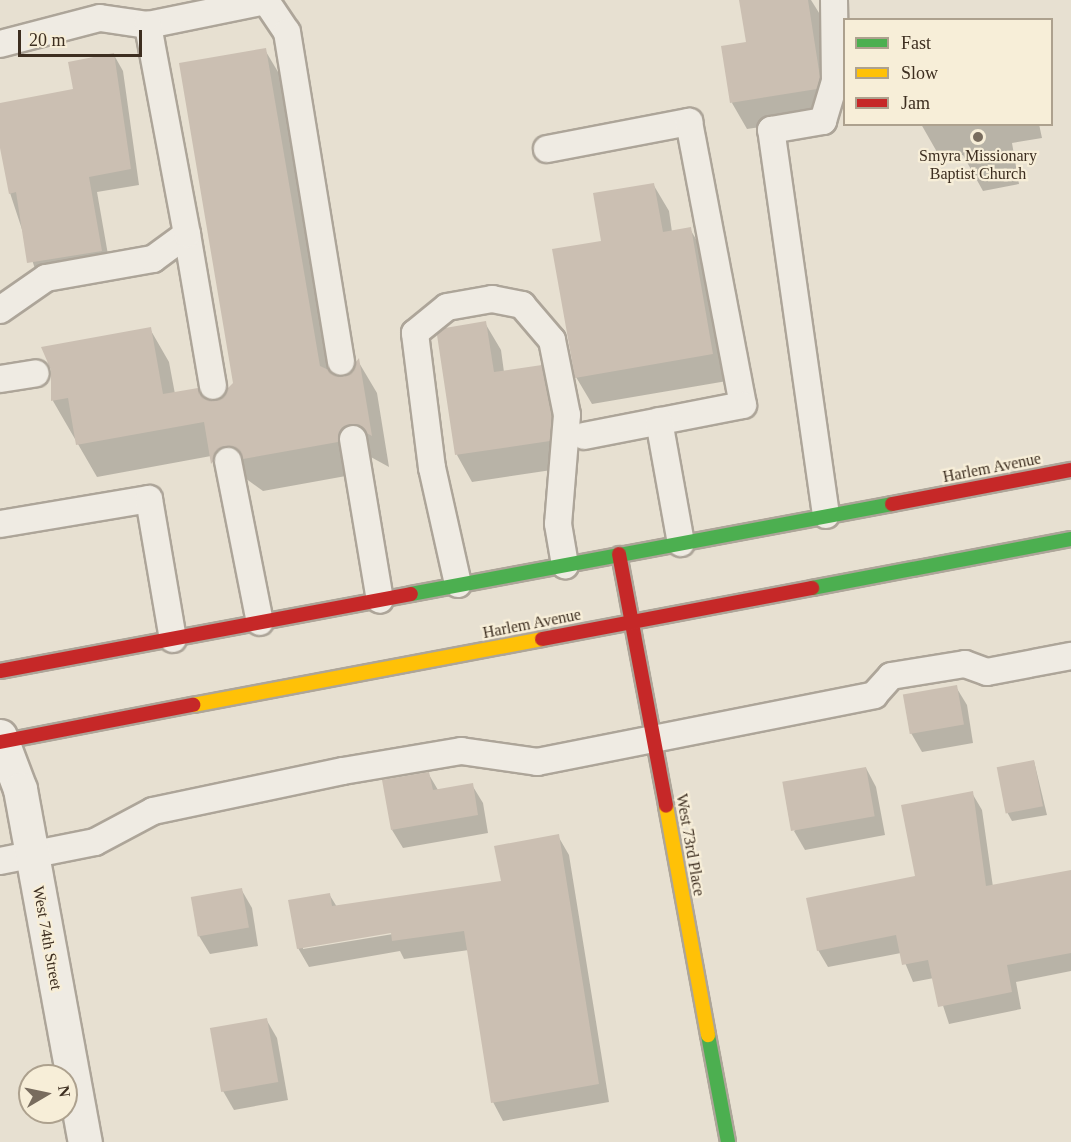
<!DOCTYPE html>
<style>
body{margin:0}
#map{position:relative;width:1071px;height:1142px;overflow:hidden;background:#e7e0d1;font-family:Georgia,serif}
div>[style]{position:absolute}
.shadow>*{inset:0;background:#0003}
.building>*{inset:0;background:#cbbfb2;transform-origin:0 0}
.roads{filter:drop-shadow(2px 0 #ada599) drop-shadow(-2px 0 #ada599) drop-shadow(0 2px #ada599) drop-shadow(0 -2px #ada599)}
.lane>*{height:26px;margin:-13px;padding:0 13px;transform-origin:13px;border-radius:13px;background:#efebe3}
.street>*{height:33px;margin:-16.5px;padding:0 16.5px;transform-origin:16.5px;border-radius:16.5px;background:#efebe3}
.fast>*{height:14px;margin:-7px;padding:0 7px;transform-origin:7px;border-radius:7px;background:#4caf50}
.slow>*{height:14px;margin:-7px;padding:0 7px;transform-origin:7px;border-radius:7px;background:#ffc107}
.jam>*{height:14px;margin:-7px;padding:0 7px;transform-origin:7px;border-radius:7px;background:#c62828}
.dots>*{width:16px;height:16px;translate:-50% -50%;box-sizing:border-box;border:3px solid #f7eed8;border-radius:50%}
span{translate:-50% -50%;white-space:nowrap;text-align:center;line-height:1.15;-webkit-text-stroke:4.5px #f7eed8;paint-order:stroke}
.poi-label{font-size:16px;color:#3d2e20}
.street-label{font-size:16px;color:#3d2e20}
.legend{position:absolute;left:843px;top:18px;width:210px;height:108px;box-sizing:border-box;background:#f7eed8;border:2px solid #ada18e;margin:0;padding:8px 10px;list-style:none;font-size:18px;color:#3d2e20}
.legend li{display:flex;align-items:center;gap:12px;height:30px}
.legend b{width:30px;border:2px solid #ada18e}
.north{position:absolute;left:18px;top:1064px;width:60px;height:60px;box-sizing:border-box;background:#f7eed8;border:2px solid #ada18e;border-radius:50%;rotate:81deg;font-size:16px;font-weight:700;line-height:24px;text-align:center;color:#3d2e20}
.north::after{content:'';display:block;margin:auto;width:21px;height:27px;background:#786c5e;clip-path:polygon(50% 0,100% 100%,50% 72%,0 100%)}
.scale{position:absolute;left:18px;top:30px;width:124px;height:27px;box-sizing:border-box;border:3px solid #3d2e20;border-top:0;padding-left:8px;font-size:18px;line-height:21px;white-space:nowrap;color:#3d2e20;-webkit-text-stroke:4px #f7eed8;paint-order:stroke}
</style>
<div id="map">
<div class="shadow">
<i style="clip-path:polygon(741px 0,811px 0,821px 16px,832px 116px,747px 129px,732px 103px,748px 43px)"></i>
<i style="clip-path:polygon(265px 50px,284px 82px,333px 373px,344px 378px,358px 361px,377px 393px,389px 467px,369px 456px,357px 474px,263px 491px,245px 478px,231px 495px,211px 456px,97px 477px,53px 401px,52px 370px,150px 329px,169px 362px,175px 394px,215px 403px,235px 384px)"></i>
<i style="clip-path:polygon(114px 55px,123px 71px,139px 185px,97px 192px,110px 266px,38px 278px,10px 193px,0 104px,75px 90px)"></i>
<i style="clip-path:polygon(921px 124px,1039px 124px,1042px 138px,1012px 143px,1019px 184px,983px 191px,963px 155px,941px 159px)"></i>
<i style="clip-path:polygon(653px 184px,669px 211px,672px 232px,690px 229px,706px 256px,727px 381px,592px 404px,576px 377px,603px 242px)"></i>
<i style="clip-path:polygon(485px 323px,501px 350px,504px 372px,541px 367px,556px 394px,565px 468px,472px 482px,457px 455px)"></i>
<i style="clip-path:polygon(956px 687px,967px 705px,973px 743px,922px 752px,911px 733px)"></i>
<i style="clip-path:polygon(1034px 761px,1047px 815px,1012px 821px,1007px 812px)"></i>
<i style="clip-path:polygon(866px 768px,876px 787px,885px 835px,805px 850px,794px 831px)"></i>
<i style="clip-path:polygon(428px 773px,438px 790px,472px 785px,483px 803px,488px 833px,403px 848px,392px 830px)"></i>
<i style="clip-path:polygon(972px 793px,982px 810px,993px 887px,1071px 871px,1071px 971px,1016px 982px,1021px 1009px,949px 1024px,934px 978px,913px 982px,901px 953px,828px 967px,818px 950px,917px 877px)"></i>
<i style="clip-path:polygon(evenodd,558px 836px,569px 855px,609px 1102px,503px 1121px,493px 1102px,469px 950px,404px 959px,400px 951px,309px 967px,298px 948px,329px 894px,337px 907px,502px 882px,558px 836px,398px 930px,399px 933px,303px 949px,303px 946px,398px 930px)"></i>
<i style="clip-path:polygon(241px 889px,252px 908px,258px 946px,210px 954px,199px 936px)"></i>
<i style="clip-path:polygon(266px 1019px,277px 1038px,288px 1100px,234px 1110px,223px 1091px)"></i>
</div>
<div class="building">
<i style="clip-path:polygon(739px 0,808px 0,820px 77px,817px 89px,730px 103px,721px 46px,746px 42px)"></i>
<i style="clip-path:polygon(266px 48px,320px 366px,344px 377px,359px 358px,372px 436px,350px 424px,338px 442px,243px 459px,226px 446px,211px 464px,204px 422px,76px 445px,68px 398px,51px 401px,51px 370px,41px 347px,151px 327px,163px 394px,198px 388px,215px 401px,233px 383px,179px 63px)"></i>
<i style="clip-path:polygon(114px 53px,131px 169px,89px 177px,102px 251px,27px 263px,16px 192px,9px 194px,0 148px,0 103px,73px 89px,68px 62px)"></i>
<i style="clip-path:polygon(654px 183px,663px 232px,691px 227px,713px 354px,575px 378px,552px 249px,601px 241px,593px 193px)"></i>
<i style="clip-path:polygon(486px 321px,494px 372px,542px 365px,552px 416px,550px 441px,455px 455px,437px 335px,445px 328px)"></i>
<i style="left:957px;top:685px;width:40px;height:55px;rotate:80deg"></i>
<i style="left:1034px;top:760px;width:47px;height:38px;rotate:79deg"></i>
<i style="left:866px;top:767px;width:50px;height:85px;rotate:80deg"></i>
<i style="clip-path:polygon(429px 772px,433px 790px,473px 783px,478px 815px,391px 830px,382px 780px)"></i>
<i style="clip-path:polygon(973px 791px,986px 886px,1071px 870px,1071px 953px,1007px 965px,1012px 992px,938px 1007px,928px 960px,902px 965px,896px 935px,817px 951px,806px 898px,915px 876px,901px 805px)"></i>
<i style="clip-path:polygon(559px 834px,599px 1084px,491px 1103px,464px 931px,392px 941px,391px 933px,297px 949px,288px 900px,330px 893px,332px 906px,501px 881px,494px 846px)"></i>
<i style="left:242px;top:888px;width:40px;height:52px;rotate:80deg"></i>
<i style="left:267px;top:1018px;width:65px;height:58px;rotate:80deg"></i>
</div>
<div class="roads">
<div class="lane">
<i style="left:0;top:44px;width:103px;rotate:-14.6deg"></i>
<i style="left:100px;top:18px;width:49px;rotate:8.3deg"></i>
<i style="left:148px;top:25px;width:120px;rotate:-11.5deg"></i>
<i style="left:266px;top:1px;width:37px;rotate:56deg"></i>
<i style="left:287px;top:32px;width:334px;rotate:80.7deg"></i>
<i style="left:547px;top:149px;width:145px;rotate:-10.8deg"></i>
<i style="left:689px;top:122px;width:288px;rotate:79.2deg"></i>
<i style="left:743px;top:405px;width:162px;rotate:169deg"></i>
<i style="left:187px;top:234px;width:154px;rotate:80.3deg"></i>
<i style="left:0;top:310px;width:56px;rotate:-34.8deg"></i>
<i style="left:46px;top:278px;width:109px;rotate:-10.1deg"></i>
<i style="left:153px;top:259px;width:42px;rotate:-36.3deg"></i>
<i style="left:187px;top:234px;width:213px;rotate:-100.6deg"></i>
<i style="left:0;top:379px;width:36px;rotate:-9deg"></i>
<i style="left:659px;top:421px;width:124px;rotate:79.8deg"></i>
<i style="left:353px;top:439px;width:163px;rotate:80.5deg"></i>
<i style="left:228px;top:461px;width:164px;rotate:78.8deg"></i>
<i style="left:826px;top:515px;width:389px;rotate:-98.1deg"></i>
<i style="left:771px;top:130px;width:53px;rotate:-9.8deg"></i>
<i style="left:823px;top:121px;width:42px;rotate:-73.3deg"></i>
<i style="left:835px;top:81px;width:81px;rotate:-90.7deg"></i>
<i style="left:0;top:524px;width:151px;rotate:-9.5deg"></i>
<i style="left:149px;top:499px;width:142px;rotate:80.3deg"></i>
<i style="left:458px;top:584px;width:119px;rotate:-102.6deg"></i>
<i style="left:432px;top:468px;width:136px;rotate:-97.2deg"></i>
<i style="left:415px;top:333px;width:41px;rotate:-39.1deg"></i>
<i style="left:447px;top:307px;width:46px;rotate:-10.1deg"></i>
<i style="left:492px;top:299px;width:31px;rotate:11deg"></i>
<i style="left:522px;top:305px;width:46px;rotate:49.4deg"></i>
<i style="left:552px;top:340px;width:76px;rotate:78.7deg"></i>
<i style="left:567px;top:415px;width:109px;rotate:94.7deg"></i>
<i style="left:558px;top:524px;width:42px;rotate:80.3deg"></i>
<i style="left:0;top:861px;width:97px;rotate:-11.3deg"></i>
<i style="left:95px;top:842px;width:66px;rotate:-28.1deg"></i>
<i style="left:153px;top:811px;width:194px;rotate:-11.9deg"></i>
<i style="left:343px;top:771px;width:120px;rotate:-9.6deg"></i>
<i style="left:461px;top:751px;width:77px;rotate:8.2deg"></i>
<i style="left:537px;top:762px;width:344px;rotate:-11.2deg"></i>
<i style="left:874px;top:695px;width:25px;rotate:-48deg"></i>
<i style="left:891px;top:676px;width:75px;rotate:-9.2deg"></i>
<i style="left:965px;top:664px;width:23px;rotate:20deg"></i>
<i style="left:987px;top:672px;width:86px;rotate:-10.8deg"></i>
</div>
<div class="street">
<i style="left:0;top:736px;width:57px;rotate:69.3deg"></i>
<i style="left:20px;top:789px;width:359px;rotate:79.6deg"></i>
</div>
<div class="fast">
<i style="left:812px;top:588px;width:264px;rotate:-10.7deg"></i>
<i style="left:411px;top:594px;width:489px;rotate:-10.6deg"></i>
<i style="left:708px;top:1035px;width:109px;rotate:79.4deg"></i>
</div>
<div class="slow">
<i style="left:193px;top:705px;width:355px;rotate:-10.7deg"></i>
<i style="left:666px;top:806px;width:233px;rotate:79.6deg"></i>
</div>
<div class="jam">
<i style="left:892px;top:504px;width:182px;rotate:-10.8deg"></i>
<i style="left:619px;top:554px;width:256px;rotate:79.4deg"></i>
<i style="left:542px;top:639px;width:275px;rotate:-10.7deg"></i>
<i style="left:0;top:671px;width:418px;rotate:-10.6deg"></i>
<i style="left:0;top:742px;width:197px;rotate:-10.9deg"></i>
</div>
</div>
<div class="dots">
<i style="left:978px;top:137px;background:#786c5e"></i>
</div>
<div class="poi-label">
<span style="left:978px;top:165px">Smyra Missionary<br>Baptist Church</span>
</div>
<div class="street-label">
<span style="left:992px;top:468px;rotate:-11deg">Harlem Avenue</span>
<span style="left:532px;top:624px;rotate:-11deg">Harlem Avenue</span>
<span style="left:690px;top:845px;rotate:80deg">West 73rd Place</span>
<span style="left:47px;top:938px;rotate:80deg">West 74th Street</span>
</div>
<ul class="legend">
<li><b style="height:8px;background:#4caf50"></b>Fast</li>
<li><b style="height:8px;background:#ffc107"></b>Slow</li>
<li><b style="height:8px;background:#c62828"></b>Jam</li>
</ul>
<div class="north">N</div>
<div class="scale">20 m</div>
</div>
